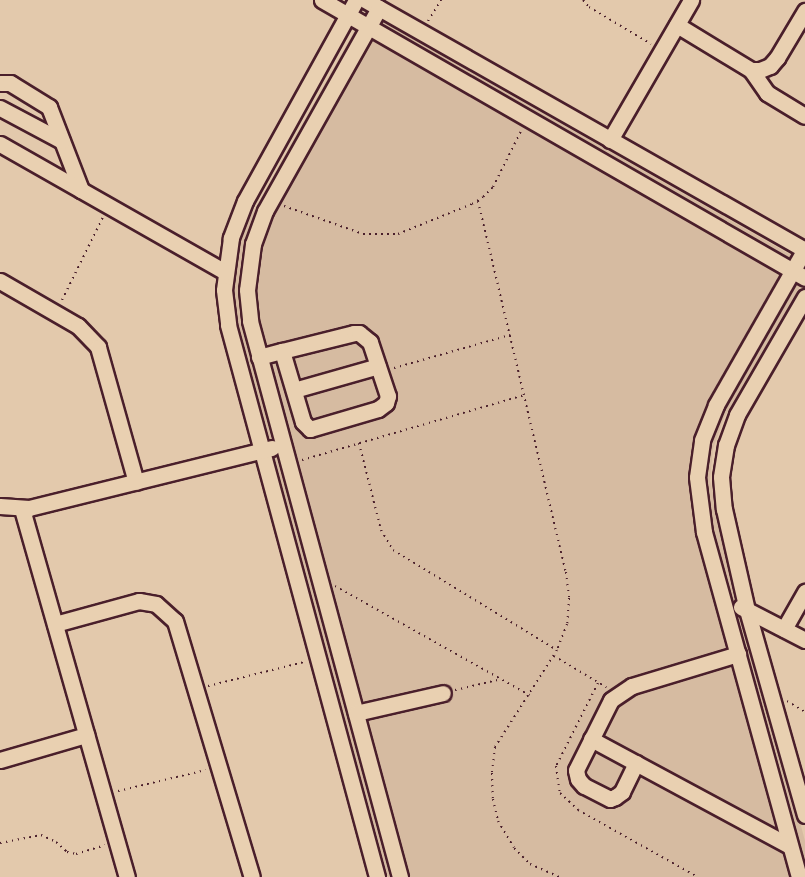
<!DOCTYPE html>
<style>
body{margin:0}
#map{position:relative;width:805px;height:877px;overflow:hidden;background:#e3c9ac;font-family:Dekko,sans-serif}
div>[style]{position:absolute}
.built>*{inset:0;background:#d6bba1}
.path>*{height:2px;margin-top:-1px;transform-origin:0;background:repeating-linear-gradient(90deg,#4a1f2b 0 1.5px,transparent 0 6px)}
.roads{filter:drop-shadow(2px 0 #4a1f2b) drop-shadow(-2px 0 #4a1f2b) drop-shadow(0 2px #4a1f2b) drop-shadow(0 -2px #4a1f2b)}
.minor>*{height:15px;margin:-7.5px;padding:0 7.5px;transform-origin:7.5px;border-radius:7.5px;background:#e9d0b1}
span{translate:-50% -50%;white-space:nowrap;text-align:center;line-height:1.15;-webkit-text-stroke:4.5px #e9d0b1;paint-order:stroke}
</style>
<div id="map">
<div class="built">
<i style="clip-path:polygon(365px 12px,805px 263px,805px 278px,724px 418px,713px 449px,710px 481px,805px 841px,805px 877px,388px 877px,236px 325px,232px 295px,237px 247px,243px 230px)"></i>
</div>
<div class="path">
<i style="left:583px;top:0;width:9px;rotate:49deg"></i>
<i style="left:589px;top:7px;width:72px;rotate:30.8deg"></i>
<i style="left:428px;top:21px;width:25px;rotate:-58deg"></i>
<i style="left:478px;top:201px;width:381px;rotate:76.7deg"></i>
<i style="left:566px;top:572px;width:26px;rotate:83deg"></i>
<i style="left:569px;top:598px;width:26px;rotate:94deg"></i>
<i style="left:567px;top:624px;width:28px;rotate:111deg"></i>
<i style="left:557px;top:650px;width:115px;rotate:122.6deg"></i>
<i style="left:495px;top:747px;width:26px;rotate:97deg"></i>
<i style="left:492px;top:773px;width:26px;rotate:88deg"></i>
<i style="left:493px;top:799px;width:23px;rotate:77deg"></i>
<i style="left:498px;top:821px;width:31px;rotate:59deg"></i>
<i style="left:514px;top:848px;width:23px;rotate:45deg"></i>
<i style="left:530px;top:864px;width:32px;rotate:24deg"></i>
<i style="left:284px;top:206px;width:84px;rotate:19.5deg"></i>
<i style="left:363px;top:234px;width:35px"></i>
<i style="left:398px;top:234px;width:80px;rotate:-22.1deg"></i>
<i style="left:472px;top:204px;width:13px;rotate:-32deg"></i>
<i style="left:483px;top:197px;width:14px;rotate:-45deg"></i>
<i style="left:493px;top:187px;width:63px;rotate:-63.4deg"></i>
<i style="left:62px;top:300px;width:93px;rotate:-63.7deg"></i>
<i style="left:394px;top:368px;width:121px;rotate:-15.9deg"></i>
<i style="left:359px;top:443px;width:90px;rotate:75.8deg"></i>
<i style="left:381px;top:530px;width:23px;rotate:59deg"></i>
<i style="left:393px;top:550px;width:192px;rotate:31.4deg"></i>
<i style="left:302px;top:460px;width:231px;rotate:-16.3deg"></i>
<i style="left:335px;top:586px;width:223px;rotate:29.3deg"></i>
<i style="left:554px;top:656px;width:61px;rotate:30.8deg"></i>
<i style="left:598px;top:683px;width:93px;rotate:116.8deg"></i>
<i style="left:556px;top:766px;width:27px;rotate:82deg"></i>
<i style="left:560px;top:793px;width:25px;rotate:43deg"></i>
<i style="left:578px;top:810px;width:137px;rotate:29.2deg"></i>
<i style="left:208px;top:686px;width:99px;rotate:-14deg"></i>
<i style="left:455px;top:690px;width:48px;rotate:-13.2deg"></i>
<i style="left:787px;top:701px;width:21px;rotate:31deg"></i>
<i style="left:118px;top:791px;width:90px;rotate:-13.4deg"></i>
<i style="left:0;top:843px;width:42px;rotate:-11deg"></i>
<i style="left:41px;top:835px;width:17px;rotate:25deg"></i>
<i style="left:56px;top:842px;width:15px;rotate:42deg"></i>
<i style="left:67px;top:852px;width:9px;rotate:13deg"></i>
<i style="left:76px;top:854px;width:30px;rotate:-17deg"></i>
</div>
<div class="roads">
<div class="minor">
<i style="left:322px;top:0;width:557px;rotate:29.92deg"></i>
<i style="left:356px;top:0;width:230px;rotate:118.9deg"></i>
<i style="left:245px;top:201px;width:40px;rotate:111deg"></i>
<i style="left:231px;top:238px;width:52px;rotate:97.7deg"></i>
<i style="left:224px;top:290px;width:35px;rotate:83deg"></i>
<i style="left:228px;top:325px;width:572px;rotate:74.89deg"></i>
<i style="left:365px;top:0;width:506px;rotate:29.6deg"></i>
<i style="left:379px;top:8px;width:233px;rotate:119.3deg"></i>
<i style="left:265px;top:211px;width:35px;rotate:110deg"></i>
<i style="left:253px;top:244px;width:46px;rotate:97.4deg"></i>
<i style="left:247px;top:290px;width:31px;rotate:84deg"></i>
<i style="left:250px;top:321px;width:576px;rotate:74.9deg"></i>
<i style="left:677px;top:25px;width:87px;rotate:31.3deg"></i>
<i style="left:751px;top:70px;width:9px"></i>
<i style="left:760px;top:70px;width:11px;rotate:-22deg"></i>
<i style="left:770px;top:66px;width:11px;rotate:-49deg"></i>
<i style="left:777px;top:58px;width:55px;rotate:-59.2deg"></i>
<i style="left:751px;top:70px;width:28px;rotate:55deg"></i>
<i style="left:767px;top:93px;width:44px;rotate:31.2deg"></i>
<i style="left:0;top:83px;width:10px"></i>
<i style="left:10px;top:83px;width:46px;rotate:31.6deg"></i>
<i style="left:49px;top:107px;width:89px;rotate:68.9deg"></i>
<i style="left:0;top:108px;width:70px;rotate:28deg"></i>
<i style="left:610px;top:140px;width:162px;rotate:-59.9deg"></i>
<i style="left:0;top:144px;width:259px;rotate:29.6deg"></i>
<i style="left:0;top:281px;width:90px;rotate:30deg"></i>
<i style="left:78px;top:326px;width:29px;rotate:46deg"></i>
<i style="left:98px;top:347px;width:140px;rotate:74.3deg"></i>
<i style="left:805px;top:297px;width:136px;rotate:120deg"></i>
<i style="left:737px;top:415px;width:32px;rotate:110deg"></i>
<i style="left:726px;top:445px;width:32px;rotate:99deg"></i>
<i style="left:721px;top:477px;width:32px;rotate:85deg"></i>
<i style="left:724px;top:509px;width:104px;rotate:77.2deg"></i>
<i style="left:747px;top:610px;width:213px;rotate:74.2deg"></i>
<i style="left:259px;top:357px;width:24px;rotate:-15deg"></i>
<i style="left:282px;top:351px;width:74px;rotate:-14deg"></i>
<i style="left:354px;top:333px;width:5px"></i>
<i style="left:359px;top:333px;width:14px;rotate:39deg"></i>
<i style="left:370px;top:342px;width:57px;rotate:71.6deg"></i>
<i style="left:388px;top:396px;width:7px;rotate:106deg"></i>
<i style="left:386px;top:403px;width:10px;rotate:143deg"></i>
<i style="left:378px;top:409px;width:71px;rotate:163.6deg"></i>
<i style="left:310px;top:429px;width:10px;rotate:-135deg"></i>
<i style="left:303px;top:422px;width:74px;rotate:-106.5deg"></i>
<i style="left:294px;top:390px;width:87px;rotate:-15.9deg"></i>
<i style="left:0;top:506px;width:29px;rotate:4deg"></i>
<i style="left:29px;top:508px;width:250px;rotate:-13.9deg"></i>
<i style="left:22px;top:509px;width:383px;rotate:74.1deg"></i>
<i style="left:741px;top:607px;width:72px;rotate:27.3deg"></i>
<i style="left:55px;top:624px;width:87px;rotate:-15.3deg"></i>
<i style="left:139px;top:601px;width:17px;rotate:10deg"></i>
<i style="left:156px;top:604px;width:25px;rotate:42deg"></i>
<i style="left:175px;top:621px;width:267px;rotate:73.3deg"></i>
<i style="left:784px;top:629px;width:43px;rotate:-60.4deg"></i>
<i style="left:356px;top:713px;width:89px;rotate:-12.9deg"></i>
<i style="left:591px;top:739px;width:226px;rotate:28.3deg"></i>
<i style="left:0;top:760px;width:90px;rotate:-16.2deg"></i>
<i style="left:636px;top:763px;width:32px;rotate:116deg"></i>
<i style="left:622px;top:792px;width:9px;rotate:144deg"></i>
<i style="left:615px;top:797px;width:5px;rotate:158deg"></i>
<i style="left:610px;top:799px;width:29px;rotate:-153deg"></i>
<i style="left:584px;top:786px;width:9px;rotate:-131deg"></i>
<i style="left:578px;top:779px;width:9px;rotate:-103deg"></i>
<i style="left:576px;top:770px;width:78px;rotate:-63.4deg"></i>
<i style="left:611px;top:700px;width:25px;rotate:-34deg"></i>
<i style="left:632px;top:686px;width:111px;rotate:-16.8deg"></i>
<i style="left:799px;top:877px;width:358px;rotate:-105.4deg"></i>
<i style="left:704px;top:532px;width:55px;rotate:-97.3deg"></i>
<i style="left:697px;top:477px;width:37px;rotate:-82deg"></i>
<i style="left:702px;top:440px;width:38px;rotate:-68deg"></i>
<i style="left:716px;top:405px;width:180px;rotate:-60.3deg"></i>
</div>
</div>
</div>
